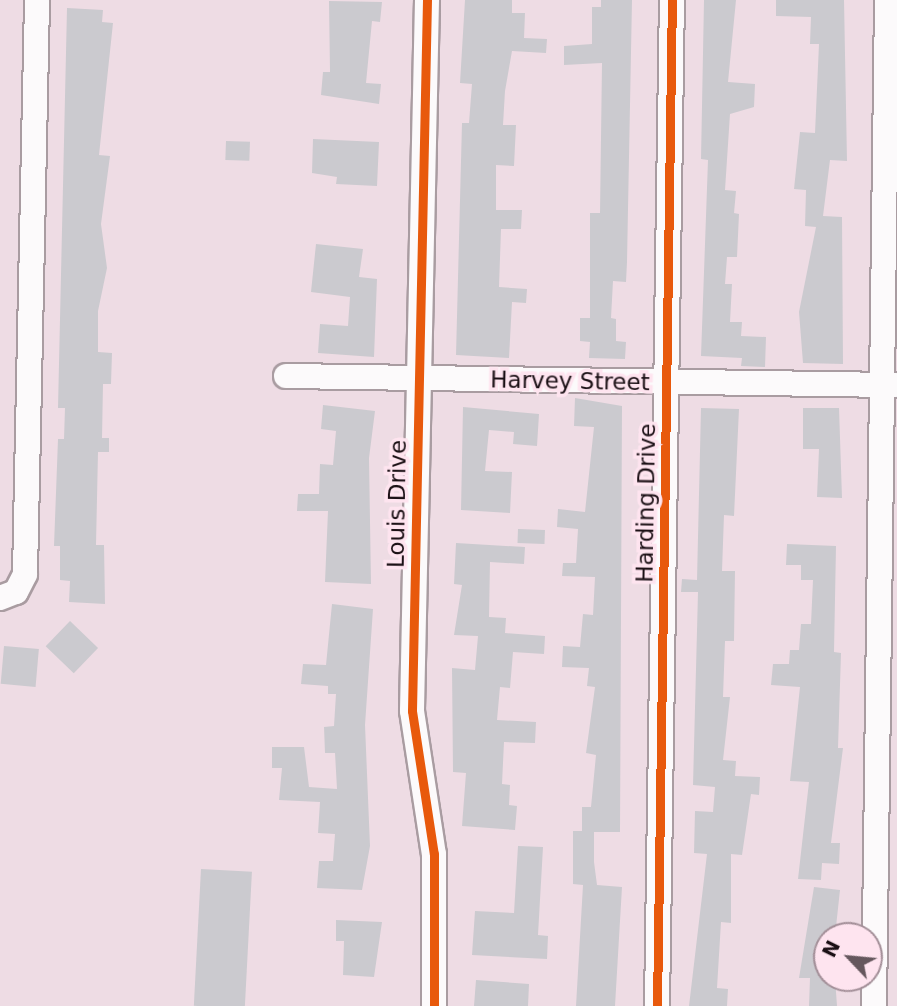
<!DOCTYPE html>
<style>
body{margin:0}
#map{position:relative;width:897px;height:1006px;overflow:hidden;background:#eedce4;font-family:"DejaVu Sans",sans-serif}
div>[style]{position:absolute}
.building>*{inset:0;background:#cbcacf;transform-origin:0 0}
.roads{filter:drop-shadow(2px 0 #a99ca1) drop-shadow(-2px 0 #a99ca1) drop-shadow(0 2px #a99ca1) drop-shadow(0 -2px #a99ca1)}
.minor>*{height:24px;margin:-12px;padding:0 12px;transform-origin:12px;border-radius:12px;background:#fcfafb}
.cycleway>*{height:9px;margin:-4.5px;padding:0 4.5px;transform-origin:4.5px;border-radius:4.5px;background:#e8590c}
span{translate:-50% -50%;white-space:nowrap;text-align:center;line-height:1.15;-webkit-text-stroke:7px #fee4ef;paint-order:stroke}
.street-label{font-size:23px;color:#1b1015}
.north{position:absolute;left:813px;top:922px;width:70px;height:70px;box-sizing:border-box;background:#fee4ef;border:2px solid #a38f98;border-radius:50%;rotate:296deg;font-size:19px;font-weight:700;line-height:28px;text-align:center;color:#1b1015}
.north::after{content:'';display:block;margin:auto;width:24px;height:32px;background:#65575d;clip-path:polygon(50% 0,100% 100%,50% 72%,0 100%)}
</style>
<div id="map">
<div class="building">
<i style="clip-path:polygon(465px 0,512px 0,512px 13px,525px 13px,524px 38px,547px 39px,546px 53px,512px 51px,505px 91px,503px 125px,516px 125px,514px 166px,496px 165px,496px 210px,522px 210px,521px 229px,501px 229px,499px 287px,527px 289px,526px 303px,512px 302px,509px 358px,456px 355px,462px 123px,469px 123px,472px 84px,460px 83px)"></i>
<i style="clip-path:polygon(601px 0,632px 0,627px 262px,626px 282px,613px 281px,611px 318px,616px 319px,616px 341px,626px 342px,625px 359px,589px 358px,590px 342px,580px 341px,580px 318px,590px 318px,590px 213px,600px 213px,602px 63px,564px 65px,564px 46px,592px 44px,592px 7px,601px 7px)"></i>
<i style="clip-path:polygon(704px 0,736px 0,728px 82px,755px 84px,754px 107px,730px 114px,725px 190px,736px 191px,734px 213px,739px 214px,737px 257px,727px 257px,725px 284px,732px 284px,730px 322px,742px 322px,741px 336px,766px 337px,765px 367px,741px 366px,742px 358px,701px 356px,708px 160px,701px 159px)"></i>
<i style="clip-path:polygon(776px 0,844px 0,847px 161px,830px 160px,823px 216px,842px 217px,843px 364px,803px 363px,799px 312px,816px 227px,805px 226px,806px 190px,794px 189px,800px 132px,815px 133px,819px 44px,810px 44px,811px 17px,776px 16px)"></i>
<i style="clip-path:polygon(329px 1px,382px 2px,380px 22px,372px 21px,366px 83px,381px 84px,379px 104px,321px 95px,323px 72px,330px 72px)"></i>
<i style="clip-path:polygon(67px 8px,103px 10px,102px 22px,113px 23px,99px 155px,110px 156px,101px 224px,107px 268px,98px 311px,98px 352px,112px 353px,111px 384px,103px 384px,102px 438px,109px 438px,109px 452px,98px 452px,96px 545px,104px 545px,105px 604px,69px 602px,70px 581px,60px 580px,60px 546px,54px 546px,58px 439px,64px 439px,65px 408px,58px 408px)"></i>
<i style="clip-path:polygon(313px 139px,379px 142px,377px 186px,336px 184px,337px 177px,312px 173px)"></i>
<i style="left:226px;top:141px;width:24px;height:19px;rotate:2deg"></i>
<i style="clip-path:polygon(316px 244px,363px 249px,359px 277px,377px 279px,374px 357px,318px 353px,320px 324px,348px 326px,350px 297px,311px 292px)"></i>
<i style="clip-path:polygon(575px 398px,622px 406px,620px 832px,594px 832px,594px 862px,597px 885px,622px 887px,615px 1006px,576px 1006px,583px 885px,573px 884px,573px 831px,582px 831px,582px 807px,591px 807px,596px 755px,586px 753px,595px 687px,587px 686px,589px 668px,562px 667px,563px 646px,580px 647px,583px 614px,593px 615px,595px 577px,562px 576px,563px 563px,576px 563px,578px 529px,557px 527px,558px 509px,585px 512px,594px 427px,574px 426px)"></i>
<i style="clip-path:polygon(323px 405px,375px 411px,369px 458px,371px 584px,325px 582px,328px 511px,297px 511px,298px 494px,319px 494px,320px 464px,333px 465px,336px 431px,321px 429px)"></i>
<i style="clip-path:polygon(463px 407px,539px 414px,537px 446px,513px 444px,514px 432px,489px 430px,485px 471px,512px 472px,510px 513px,461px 510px)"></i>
<i style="clip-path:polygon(701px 408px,739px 409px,734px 516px,724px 515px,722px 571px,735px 571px,734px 641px,725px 641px,723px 697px,730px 697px,723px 760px,736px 761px,735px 776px,760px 777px,759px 795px,751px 794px,742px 855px,731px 854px,731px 923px,721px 922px,717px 988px,728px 989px,727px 1006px,689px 1006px,707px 854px,694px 853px,695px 811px,713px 812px,715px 787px,693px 785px,698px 592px,681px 592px,682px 579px,697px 580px)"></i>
<i style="clip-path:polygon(803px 408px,839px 408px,842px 498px,817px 497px,819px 449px,803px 449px)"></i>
<i style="left:518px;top:529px;width:27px;height:14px;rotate:2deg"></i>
<i style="clip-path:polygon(456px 543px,525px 547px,524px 564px,490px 562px,489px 617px,506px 618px,505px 633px,545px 636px,544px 654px,513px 652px,510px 688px,500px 687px,497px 720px,536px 722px,535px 743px,504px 742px,502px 784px,510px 785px,509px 805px,517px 806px,515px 830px,462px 826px,466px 773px,453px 772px,452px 668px,475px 670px,478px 636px,454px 635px,462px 585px,454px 584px)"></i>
<i style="clip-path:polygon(787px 544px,836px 546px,834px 652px,841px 653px,838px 748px,843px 748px,831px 843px,840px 843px,839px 864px,822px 863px,821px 880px,798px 879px,809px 782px,790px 781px,800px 687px,771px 685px,773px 664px,789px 664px,790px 650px,799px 650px,801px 624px,811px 624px,813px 580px,801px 580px,801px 565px,786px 565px)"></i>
<i style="clip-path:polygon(332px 604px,373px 609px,365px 725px,370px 846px,362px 890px,317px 888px,319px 861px,333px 861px,335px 834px,318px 833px,320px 802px,279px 800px,282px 768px,272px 768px,272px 747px,304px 747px,309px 787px,337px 789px,335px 753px,325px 753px,324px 727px,334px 726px,336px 694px,328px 694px,328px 686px,301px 684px,303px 664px,326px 665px)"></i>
<i style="left:70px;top:621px;width:39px;height:35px;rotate:44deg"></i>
<i style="left:4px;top:646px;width:35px;height:38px;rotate:5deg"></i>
<i style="clip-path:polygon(518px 846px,543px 847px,538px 935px,548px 936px,547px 959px,472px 955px,475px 911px,514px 913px)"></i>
<i style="left:201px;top:869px;width:51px;height:137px;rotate:3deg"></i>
<i style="clip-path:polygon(814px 887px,840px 890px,835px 936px,827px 936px,827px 978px,835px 978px,837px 1006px,809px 1006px,810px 978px,799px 978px)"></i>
<i style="clip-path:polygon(336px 920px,382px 922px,374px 977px,343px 975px,344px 941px,336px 941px)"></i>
<i style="clip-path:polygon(476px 980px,529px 984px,528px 1006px,474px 1006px)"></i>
</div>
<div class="roads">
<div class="minor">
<i style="left:427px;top:0;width:711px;rotate:91.21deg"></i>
<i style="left:412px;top:711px;width:145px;rotate:81.3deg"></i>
<i style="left:434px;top:854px;width:152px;rotate:90deg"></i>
<i style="left:286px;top:376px;width:610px;rotate:0.85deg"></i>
<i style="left:0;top:598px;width:17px;rotate:-21deg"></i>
<i style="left:16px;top:592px;width:20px;rotate:-63deg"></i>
<i style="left:25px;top:574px;width:574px;rotate:-88.8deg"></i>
<i style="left:657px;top:1006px;width:1006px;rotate:-89.15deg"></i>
<i style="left:874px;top:1006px;width:1006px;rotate:-89.26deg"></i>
</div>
</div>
<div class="cycleway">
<i style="left:427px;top:0;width:711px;rotate:91.21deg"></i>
<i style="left:412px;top:711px;width:145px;rotate:81.3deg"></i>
<i style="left:434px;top:854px;width:152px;rotate:90deg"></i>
<i style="left:657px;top:1006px;width:1006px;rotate:-89.15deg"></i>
</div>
<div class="street-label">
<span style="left:570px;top:381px;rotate:1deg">Harvey Street</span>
<span style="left:646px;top:503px;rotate:-89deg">Harding Drive</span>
<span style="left:397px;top:504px;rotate:-89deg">Louis Drive</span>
</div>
<div class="north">N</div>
</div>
